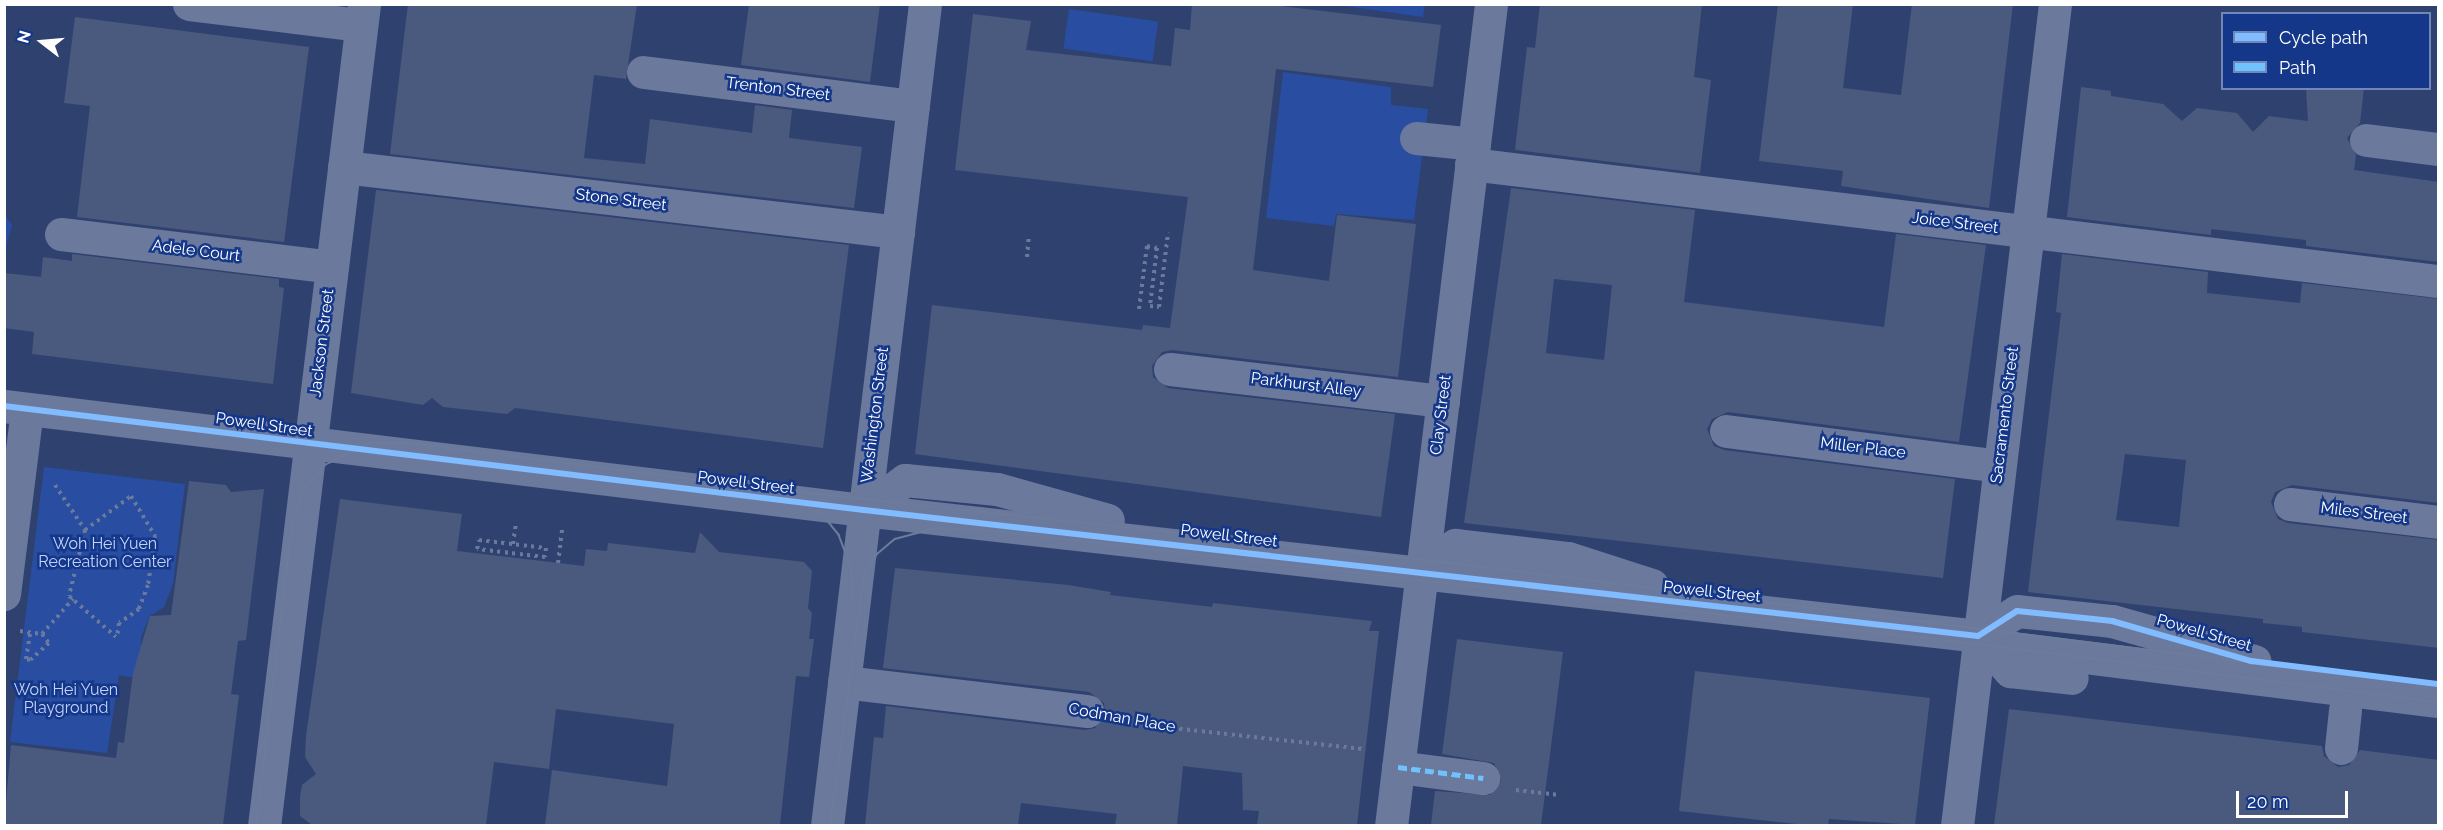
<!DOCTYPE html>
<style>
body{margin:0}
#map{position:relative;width:2443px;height:830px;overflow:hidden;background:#2f426f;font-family:Raleway,sans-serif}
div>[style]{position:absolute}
.green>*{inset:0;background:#284da1;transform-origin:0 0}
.building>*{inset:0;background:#4a5a7e}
.path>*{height:4px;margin-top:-2px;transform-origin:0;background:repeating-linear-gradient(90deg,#6b799d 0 3px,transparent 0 7.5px)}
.minor>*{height:33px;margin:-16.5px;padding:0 16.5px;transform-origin:16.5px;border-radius:16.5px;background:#6b799d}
.tram>*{height:1.5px;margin:-0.75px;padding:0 0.75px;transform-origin:0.75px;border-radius:0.75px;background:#6d7c9c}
.quiet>*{height:4.5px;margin-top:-2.25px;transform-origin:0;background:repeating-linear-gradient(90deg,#70c2fc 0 9px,transparent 0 13.5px)}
.cycleway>*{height:6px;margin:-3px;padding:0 3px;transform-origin:3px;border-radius:3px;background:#80bcff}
span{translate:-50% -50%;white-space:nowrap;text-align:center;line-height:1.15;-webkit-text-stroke:5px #14378a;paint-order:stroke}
.street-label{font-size:16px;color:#fff}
.park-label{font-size:16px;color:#c3d4fb}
.frame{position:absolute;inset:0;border:6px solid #fff;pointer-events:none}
.legend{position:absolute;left:2221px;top:12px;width:210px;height:78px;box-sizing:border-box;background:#14378a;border:2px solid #7287b9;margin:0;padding:8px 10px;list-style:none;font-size:18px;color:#fff}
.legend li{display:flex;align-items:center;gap:12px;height:30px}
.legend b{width:30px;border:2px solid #7287b9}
.north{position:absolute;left:12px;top:12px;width:60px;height:60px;-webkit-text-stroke:4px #14378a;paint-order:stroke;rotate:286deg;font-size:16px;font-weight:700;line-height:24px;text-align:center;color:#fff}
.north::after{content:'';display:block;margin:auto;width:21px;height:27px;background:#fff;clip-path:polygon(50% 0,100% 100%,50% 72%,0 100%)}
.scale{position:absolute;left:2236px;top:791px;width:112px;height:27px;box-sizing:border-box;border:3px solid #fff;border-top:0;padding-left:8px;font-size:18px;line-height:21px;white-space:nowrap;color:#fff;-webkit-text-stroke:4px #14378a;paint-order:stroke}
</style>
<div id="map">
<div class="green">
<i style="clip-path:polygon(1331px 4px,1425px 4px,1425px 5px,1423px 17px)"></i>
<i style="left:1069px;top:9px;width:90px;height:40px;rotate:8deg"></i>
<i style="clip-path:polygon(1283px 72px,1391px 87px,1391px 105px,1428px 109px,1414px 220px,1336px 214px,1334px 226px,1266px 218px)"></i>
<i style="clip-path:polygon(4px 214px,12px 225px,5px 250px,4px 250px)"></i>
<i style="clip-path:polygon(44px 467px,185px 484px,173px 584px,164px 607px,150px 616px,141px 637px,141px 679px,119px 675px,107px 753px,10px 742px)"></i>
</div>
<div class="building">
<i style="clip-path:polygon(408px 4px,637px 4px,626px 79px,594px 75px,584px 158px,645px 164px,650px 119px,752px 133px,755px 105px,792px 110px,789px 138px,862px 147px,854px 208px,390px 154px)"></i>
<i style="clip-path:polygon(749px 4px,880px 4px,870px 82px,741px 65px)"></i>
<i style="clip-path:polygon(1192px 4px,1264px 4px,1441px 25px,1433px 87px,1276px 69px,1253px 270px,1329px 281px,1337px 215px,1416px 224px,1398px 377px,1172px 350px,1162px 352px,1152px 366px,1153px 377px,1168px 388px,1395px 414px,1381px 517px,915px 454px,932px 305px,1142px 330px,1143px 325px,1170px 328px,1188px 197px,955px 170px,973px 14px,1031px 21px,1026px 50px,1171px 66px,1175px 28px,1190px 30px)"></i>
<i style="clip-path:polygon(1540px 4px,1702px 4px,1694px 77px,1711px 80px,1700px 173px,1515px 150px,1527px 47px,1535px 48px)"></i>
<i style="clip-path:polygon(1778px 4px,1853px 4px,1843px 88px,1901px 95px,1912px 4px,2013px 4px,1989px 208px,1841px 186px,1843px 171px,1759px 161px)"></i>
<i style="clip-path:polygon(75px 17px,309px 47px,284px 242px,77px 217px,90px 106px,64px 103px)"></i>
<i style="clip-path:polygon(2081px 87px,2111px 91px,2111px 96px,2163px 104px,2182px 121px,2197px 108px,2237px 113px,2253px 132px,2269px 116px,2308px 121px,2306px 88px,2364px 88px,2360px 123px,2347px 138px,2356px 155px,2354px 170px,2439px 182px,2439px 262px,2306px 246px,2306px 240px,2211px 229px,2211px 235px,2067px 217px)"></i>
<i style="clip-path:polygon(evenodd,1511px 188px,1695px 210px,1684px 302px,1884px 327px,1896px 234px,1986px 245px,1959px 442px,1728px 412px,1712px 419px,1707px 429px,1714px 446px,1724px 450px,1955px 479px,1943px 578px,1464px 523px,1511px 188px,1554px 279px,1612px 285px,1604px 360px,1546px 353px,1554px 279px)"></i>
<i style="clip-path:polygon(376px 190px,849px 245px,823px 448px,515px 408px,507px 414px,443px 407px,432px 398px,423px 405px,351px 393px)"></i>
<i style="clip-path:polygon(72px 254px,279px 279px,279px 287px,284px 288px,273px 384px,32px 354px,34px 332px,4px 328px,4px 273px,41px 277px,43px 257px,72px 261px)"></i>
<i style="clip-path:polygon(evenodd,2062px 254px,2208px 272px,2207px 293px,2300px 303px,2302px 283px,2439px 299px,2439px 503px,2292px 485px,2275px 492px,2271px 502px,2278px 519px,2288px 523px,2439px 540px,2439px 648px,2302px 632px,2302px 627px,2263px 623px,2263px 619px,2028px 592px,2061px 313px,2056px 312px,2062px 254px,2125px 454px,2186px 460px,2179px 527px,2116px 520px,2125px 454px)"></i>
<i style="clip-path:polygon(189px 481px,226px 485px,231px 492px,264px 489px,246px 640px,238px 641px,231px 694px,239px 695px,223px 825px,4px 825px,11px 745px,116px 758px,118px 742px,124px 743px,133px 673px,150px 616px,171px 615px)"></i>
<i style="clip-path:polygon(340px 499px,462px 514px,457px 551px,584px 566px,586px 549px,607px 551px,608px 543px,695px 553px,700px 532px,719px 552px,804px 562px,812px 571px,808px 608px,812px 613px,809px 639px,814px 639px,809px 677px,796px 676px,780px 825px,545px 825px,552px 770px,667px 786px,674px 724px,556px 709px,549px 769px,494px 762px,486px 825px,312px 825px,300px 816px,300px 797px,302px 785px,316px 774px,305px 757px,306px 736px)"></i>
<i style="clip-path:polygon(895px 568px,1068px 585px,1111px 592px,1110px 595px,1212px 607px,1213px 603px,1372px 621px,1369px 631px,1379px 631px,1357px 825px,1257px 825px,1259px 811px,1243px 810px,1242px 773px,1183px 766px,1177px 825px,1115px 825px,1117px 814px,1021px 803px,1018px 825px,865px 825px,874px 737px,883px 738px,886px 706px,1085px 730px,1095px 728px,1105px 714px,1104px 703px,1089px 692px,883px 668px)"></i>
<i style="clip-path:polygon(1457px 639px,1563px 652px,1541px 825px,1431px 825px,1435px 791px,1490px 795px,1501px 781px,1494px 763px,1442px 754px)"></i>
<i style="clip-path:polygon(1695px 671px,1930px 698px,1915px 825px,1829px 819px,1828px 825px,1805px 825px,1679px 811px)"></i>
<i style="clip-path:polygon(2009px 709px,2322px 746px,2324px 756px,2338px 767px,2349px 765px,2360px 750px,2439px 760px,2439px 825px,1994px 825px)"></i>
</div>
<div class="path">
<i style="left:1027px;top:257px;width:22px;rotate:-85deg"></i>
<i style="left:1139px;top:309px;width:64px;rotate:-82.8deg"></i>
<i style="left:1147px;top:246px;width:10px;rotate:11deg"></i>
<i style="left:1157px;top:248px;width:58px;rotate:96.9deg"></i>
<i style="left:1150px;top:306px;width:9px;rotate:6deg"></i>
<i style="left:1159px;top:307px;width:75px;rotate:-83.1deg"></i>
<i style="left:55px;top:485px;width:54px;rotate:56.3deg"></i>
<i style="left:85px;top:530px;width:68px;rotate:103.6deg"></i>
<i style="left:69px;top:596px;width:62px;rotate:41.1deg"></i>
<i style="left:85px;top:530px;width:57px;rotate:-36.5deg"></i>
<i style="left:131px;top:496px;width:47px;rotate:59deg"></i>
<i style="left:155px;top:536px;width:49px;rotate:98.1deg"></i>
<i style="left:148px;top:585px;width:26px;rotate:111deg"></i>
<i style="left:139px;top:609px;width:24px;rotate:145deg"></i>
<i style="left:119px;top:623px;width:14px;rotate:98deg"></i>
<i style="left:479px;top:540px;width:67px;rotate:6.8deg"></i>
<i style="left:546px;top:548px;width:9px;rotate:96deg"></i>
<i style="left:545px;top:557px;width:68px;rotate:-173.3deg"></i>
<i style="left:477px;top:549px;width:9px;rotate:-77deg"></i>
<i style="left:513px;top:544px;width:22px;rotate:-82deg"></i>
<i style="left:558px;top:563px;width:35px;rotate:-83deg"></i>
<i style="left:20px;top:631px;width:22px;rotate:8deg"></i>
<i style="left:42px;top:634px;width:11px;rotate:52deg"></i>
<i style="left:49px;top:643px;width:25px;rotate:138deg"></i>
<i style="left:30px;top:660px;width:4px;rotate:-166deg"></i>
<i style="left:26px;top:659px;width:26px;rotate:-81deg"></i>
<i style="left:42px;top:634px;width:47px;rotate:-48.5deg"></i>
<i style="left:1121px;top:718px;width:52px;rotate:11.1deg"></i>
<i style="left:1172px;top:728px;width:192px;rotate:6.3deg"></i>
<i style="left:1516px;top:790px;width:44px;rotate:6.5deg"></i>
</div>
<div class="minor">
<i style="left:189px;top:4px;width:173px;rotate:7deg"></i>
<i style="left:643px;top:72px;width:272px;rotate:7.2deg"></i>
<i style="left:1416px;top:138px;width:58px;rotate:5.9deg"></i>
<i style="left:2366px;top:140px;width:73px;rotate:7.1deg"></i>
<i style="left:1471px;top:164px;width:974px;rotate:6.9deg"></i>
<i style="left:344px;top:167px;width:558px;rotate:6.69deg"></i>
<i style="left:61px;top:234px;width:273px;rotate:6.9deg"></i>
<i style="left:1170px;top:369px;width:275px;rotate:6.7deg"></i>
<i style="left:4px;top:406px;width:866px;rotate:6.9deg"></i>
<i style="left:864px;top:510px;width:1121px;rotate:6.45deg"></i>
<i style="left:1978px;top:636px;width:36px;rotate:19deg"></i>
<i style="left:2012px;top:648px;width:429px;rotate:7.1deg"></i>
<i style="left:1726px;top:431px;width:275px;rotate:7.3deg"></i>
<i style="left:2290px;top:504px;width:149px;rotate:6.9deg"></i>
<i style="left:864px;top:510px;width:51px;rotate:-36.2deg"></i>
<i style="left:905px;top:480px;width:92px;rotate:5.6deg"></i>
<i style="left:997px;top:489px;width:115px;rotate:15.6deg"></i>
<i style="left:1422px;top:575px;width:45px;rotate:-42.3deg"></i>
<i style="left:1455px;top:545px;width:114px;rotate:6.6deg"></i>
<i style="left:1568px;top:558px;width:88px;rotate:17.8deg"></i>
<i style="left:4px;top:594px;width:186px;rotate:-82.9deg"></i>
<i style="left:1978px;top:636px;width:46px;rotate:-32.7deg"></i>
<i style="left:2017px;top:611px;width:96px;rotate:6deg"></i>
<i style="left:2112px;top:621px;width:148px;rotate:15.7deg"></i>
<i style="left:1980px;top:638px;width:45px;rotate:47.7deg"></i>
<i style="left:2010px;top:671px;width:62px;rotate:6.4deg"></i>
<i style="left:844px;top:682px;width:245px;rotate:6.8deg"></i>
<i style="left:2341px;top:748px;width:38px;rotate:-84deg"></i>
<i style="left:1398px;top:767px;width:86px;rotate:7.4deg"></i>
<i style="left:264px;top:826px;width:828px;rotate:-83.06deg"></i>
<i style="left:827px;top:826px;width:828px;rotate:-83.2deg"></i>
<i style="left:1391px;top:826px;width:828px;rotate:-83.06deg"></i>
<i style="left:1957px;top:826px;width:828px;rotate:-83.2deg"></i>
</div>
<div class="tram">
<i style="left:785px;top:494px;width:43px;rotate:28.9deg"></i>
<i style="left:823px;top:515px;width:26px;rotate:51deg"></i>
<i style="left:839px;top:535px;width:34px;rotate:69deg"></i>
<i style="left:851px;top:567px;width:31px;rotate:86deg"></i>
<i style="left:256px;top:826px;width:311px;rotate:-83.2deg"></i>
<i style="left:293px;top:517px;width:34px;rotate:-67deg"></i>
<i style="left:306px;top:486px;width:28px;rotate:-48deg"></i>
<i style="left:325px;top:465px;width:50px;rotate:-26.1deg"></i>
<i style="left:370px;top:443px;width:40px"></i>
<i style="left:410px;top:443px;width:339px;rotate:7.3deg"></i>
<i style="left:746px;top:486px;width:710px;rotate:6.22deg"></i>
<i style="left:1452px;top:563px;width:994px;rotate:7.11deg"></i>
<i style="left:830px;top:826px;width:253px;rotate:-82.3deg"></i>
<i style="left:864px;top:575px;width:25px;rotate:-58deg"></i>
<i style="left:877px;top:554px;width:23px;rotate:-40deg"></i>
<i style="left:895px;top:539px;width:42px;rotate:-15deg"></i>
<i style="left:936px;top:528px;width:47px;rotate:2.4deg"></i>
<i style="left:983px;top:530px;width:1002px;rotate:6.54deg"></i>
<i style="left:1978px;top:644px;width:464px;rotate:7.2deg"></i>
</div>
<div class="quiet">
<i style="left:1398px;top:767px;width:86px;rotate:7.4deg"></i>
</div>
<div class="cycleway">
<i style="left:4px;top:406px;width:866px;rotate:6.9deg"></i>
<i style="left:864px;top:510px;width:1121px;rotate:6.45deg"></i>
<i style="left:1978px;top:636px;width:46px;rotate:-32.7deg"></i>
<i style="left:2017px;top:611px;width:96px;rotate:6deg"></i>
<i style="left:2112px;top:621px;width:145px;rotate:16.1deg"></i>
<i style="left:2251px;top:661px;width:188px;rotate:7deg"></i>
</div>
<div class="street-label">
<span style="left:778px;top:89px;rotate:7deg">Trenton Street</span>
<span style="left:621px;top:200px;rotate:7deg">Stone Street</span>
<span style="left:1955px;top:223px;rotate:7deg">Joice Street</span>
<span style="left:196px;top:251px;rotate:7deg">Adele Court</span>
<span style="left:322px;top:343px;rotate:-83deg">Jackson Street</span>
<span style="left:1306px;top:385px;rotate:7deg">Parkhurst Alley</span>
<span style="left:875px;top:415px;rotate:-83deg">Washington Street</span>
<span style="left:1441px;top:415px;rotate:-83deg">Clay Street</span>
<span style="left:2005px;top:415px;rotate:-83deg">Sacramento Street</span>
<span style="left:264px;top:425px;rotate:8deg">Powell Street</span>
<span style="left:1863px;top:448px;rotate:7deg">Miller Place</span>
<span style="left:746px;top:483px;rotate:7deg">Powell Street</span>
<span style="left:2364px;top:513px;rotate:7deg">Miles Street</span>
<span style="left:1229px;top:536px;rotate:7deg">Powell Street</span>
<span style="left:1712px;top:592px;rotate:6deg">Powell Street</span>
<span style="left:2204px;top:633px;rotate:16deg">Powell Street</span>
<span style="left:1122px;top:718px;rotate:10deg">Codman Place</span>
</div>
<div class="park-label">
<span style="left:105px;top:553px">Woh Hei Yuen<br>Recreation Center</span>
<span style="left:66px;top:699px">Woh Hei Yuen<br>Playground</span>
</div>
<div class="frame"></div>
<ul class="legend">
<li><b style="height:8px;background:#80bcff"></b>Cycle path</li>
<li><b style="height:8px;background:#70c2fc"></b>Path</li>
</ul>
<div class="north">N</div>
<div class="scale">20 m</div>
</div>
